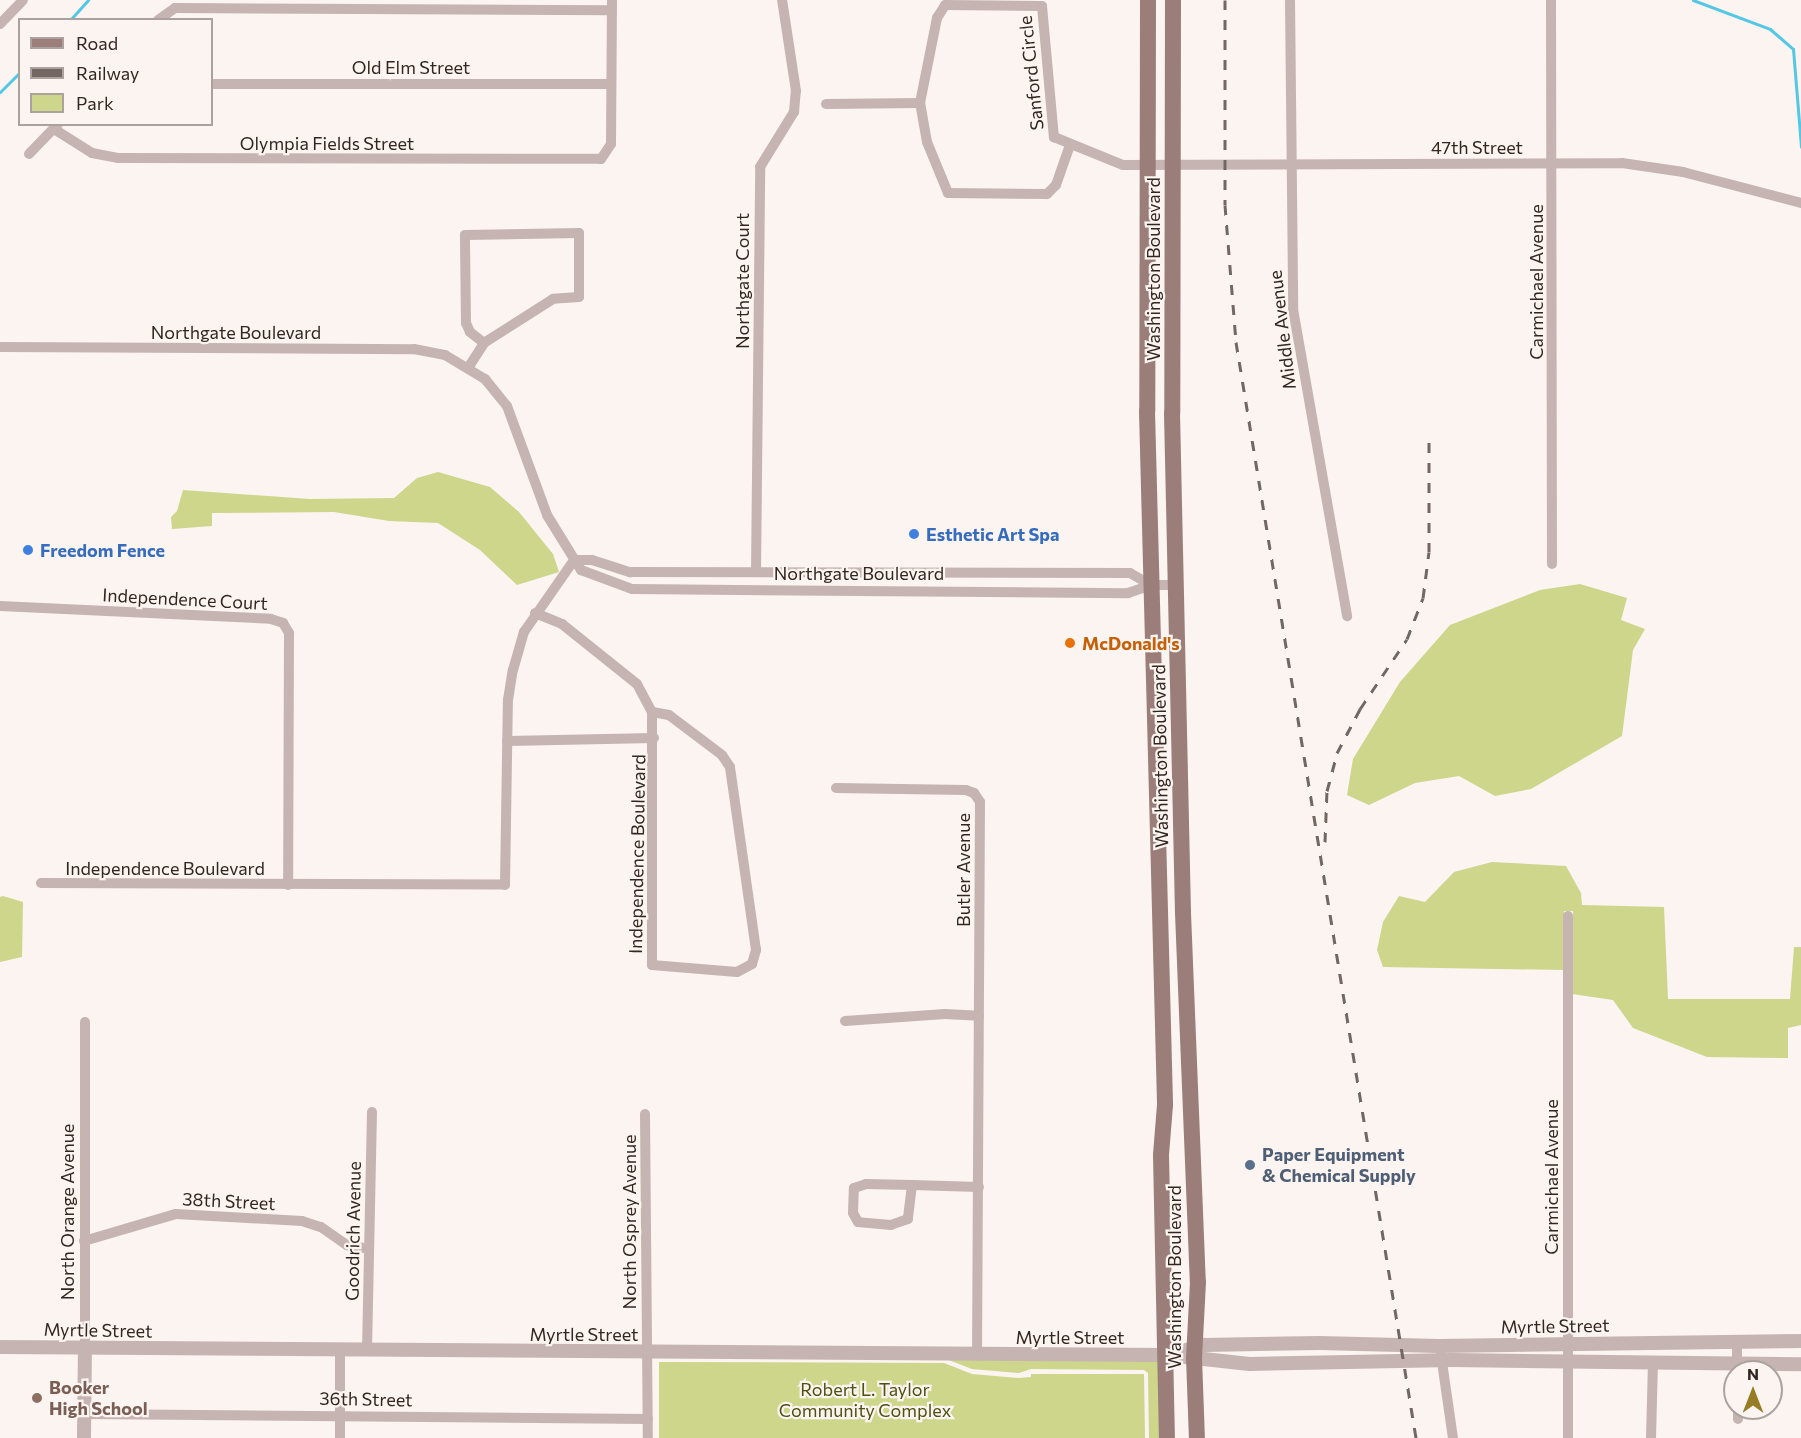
<!DOCTYPE html>
<style>
body{margin:0}
#map{position:relative;width:1801px;height:1438px;overflow:hidden;background:#fbf4f0;font-family:Commissioner,sans-serif}
div>[style]{position:absolute}
.green>*{inset:0;background:#cdd68b}
.stream>*{height:3px;margin:-1.5px;padding:0 1.5px;transform-origin:1.5px;border-radius:1.5px;background:#54c7e4}
.minor>*{height:10px;margin:-5px;padding:0 5px;transform-origin:5px;border-radius:5px;background:#c5b4b2}
.tertiary>*{height:14px;margin:-7px;padding:0 7px;transform-origin:7px;border-radius:7px;background:#c5b4b2}
.primary>*{height:16px;margin:-8px;padding:0 8px;transform-origin:8px;border-radius:8px;background:#9b7e7a}
.rail>*{height:3px;margin-top:-1.5px;transform-origin:0;background:repeating-linear-gradient(90deg,#726762 0 10px,transparent 0 20px)}
.dots>*{width:16px;height:16px;translate:-50% -50%;box-sizing:border-box;border:3px solid #fbf4f0;border-radius:50%}
span{translate:-50% -50%;white-space:nowrap;text-align:center;line-height:1.15;-webkit-text-stroke:4.5px #fbf4f0;paint-order:stroke}
.street-label{font-size:18px;color:#332620}
.shop-label{font-size:18px;color:#366cbe;font-weight:700}
.left{translate:0 -50%;text-align:left}
.food-label{font-size:18px;color:#c56008;font-weight:700}
.service-label{font-size:18px;color:#4e5e75;font-weight:700}
.education-label{font-size:18px;color:#785e54;font-weight:700}
.park-label{font-size:18px;color:#4d5111}
.legend{position:absolute;left:18px;top:18px;width:195px;height:108px;box-sizing:border-box;background:#fbf4f0;border:2px solid #aba29d;margin:0;padding:8px 10px;list-style:none;font-size:18px;color:#332620}
.legend li{display:flex;align-items:center;gap:12px;height:30px}
.legend b{width:30px;border:2px solid #aba29d}
.north{position:absolute;left:1723px;top:1360px;width:60px;height:60px;box-sizing:border-box;background:#fbf4f0;border:2px solid #aba29d;border-radius:50%;rotate:0deg;font-size:16px;font-weight:700;line-height:24px;text-align:center;color:#332620}
.north::after{content:'';display:block;margin:auto;width:21px;height:27px;background:#967d25;clip-path:polygon(50% 0,100% 100%,50% 72%,0 100%)}
</style>
<div id="map">
<div class="green">
<i style="clip-path:polygon(438px 472px,490px 487px,519px 512px,553px 554px,559px 572px,517px 585px,480px 550px,438px 523px,389px 521px,334px 512px,212px 513px,212px 526px,172px 529px,171px 517px,177px 511px,183px 490px,310px 499px,394px 498px,417px 478px)"></i>
<i style="clip-path:polygon(1580px 584px,1627px 598px,1621px 620px,1645px 629px,1633px 650px,1622px 736px,1531px 789px,1495px 796px,1459px 776px,1415px 783px,1369px 805px,1347px 795px,1353px 759px,1400px 682px,1450px 625px,1540px 590px)"></i>
<i style="clip-path:polygon(1492px 862px,1566px 866px,1581px 893px,1582px 905px,1664px 907px,1668px 999px,1790px 999px,1794px 947px,1801px 947px,1801px 1025px,1788px 1028px,1788px 1058px,1707px 1057px,1633px 1028px,1613px 1000px,1572px 994px,1573px 911px,1564px 911px,1563px 970px,1383px 967px,1377px 950px,1383px 922px,1399px 896px,1425px 902px,1454px 872px)"></i>
<i style="clip-path:polygon(3px 896px,23px 902px,22px 957px,0 962px,0 897px)"></i>
<i style="clip-path:polygon(946px 1359px,1162px 1361px,1163px 1438px,1149px 1438px,1148px 1373px,1144px 1370px,1031px 1369px,1019px 1373px,972px 1369px)"></i>
<i style="clip-path:polygon(659px 1362px,944px 1363px,972px 1374px,1019px 1378px,1031px 1377px,1031px 1374px,1144px 1374px,1145px 1438px,659px 1438px)"></i>
</div>
<div class="stream">
<i style="left:1693px;top:0;width:82px;rotate:20.6deg"></i>
<i style="left:1770px;top:29px;width:30px;rotate:41deg"></i>
<i style="left:1793px;top:49px;width:98px;rotate:85.3deg"></i>
<i style="left:70px;top:20px;width:27px;rotate:-48deg"></i>
<i style="left:0;top:92px;width:28px;rotate:-45deg"></i>
</div>
<div class="minor">
<i style="left:1290px;top:0;width:309px;rotate:89.4deg"></i>
<i style="left:1293px;top:309px;width:312px;rotate:80deg"></i>
<i style="left:1551px;top:0;width:564px;rotate:89.9deg"></i>
<i style="left:158px;top:20px;width:21px;rotate:-35deg"></i>
<i style="left:175px;top:8px;width:436px;rotate:0.3deg"></i>
<i style="left:0;top:24px;width:33px;rotate:-46deg"></i>
<i style="left:212px;top:84px;width:399px"></i>
<i style="left:826px;top:104px;width:94px;rotate:-0.6deg"></i>
<i style="left:54px;top:129px;width:45px;rotate:32.3deg"></i>
<i style="left:92px;top:153px;width:26px;rotate:11deg"></i>
<i style="left:118px;top:158px;width:483px;rotate:0.1deg"></i>
<i style="left:601px;top:159px;width:18px;rotate:-56deg"></i>
<i style="left:611px;top:144px;width:144px;rotate:-89.6deg"></i>
<i style="left:1070px;top:145px;width:42px;rotate:109.3deg"></i>
<i style="left:1056px;top:185px;width:13px;rotate:135deg"></i>
<i style="left:1047px;top:194px;width:99px;rotate:-179.4deg"></i>
<i style="left:948px;top:193px;width:55px;rotate:-112.4deg"></i>
<i style="left:927px;top:142px;width:40px;rotate:-100deg"></i>
<i style="left:920px;top:103px;width:87px;rotate:-78.7deg"></i>
<i style="left:937px;top:18px;width:15px;rotate:-58deg"></i>
<i style="left:945px;top:5px;width:97px;rotate:0.6deg"></i>
<i style="left:1042px;top:6px;width:132px;rotate:84.8deg"></i>
<i style="left:1054px;top:137px;width:74px;rotate:22.1deg"></i>
<i style="left:1123px;top:165px;width:499px;rotate:-0.2deg"></i>
<i style="left:1622px;top:163px;width:62px;rotate:8.4deg"></i>
<i style="left:1683px;top:172px;width:122px;rotate:14.7deg"></i>
<i style="left:29px;top:154px;width:42px;rotate:-46deg"></i>
<i style="left:579px;top:233px;width:64px;rotate:90deg"></i>
<i style="left:579px;top:297px;width:26px;rotate:176deg"></i>
<i style="left:553px;top:299px;width:82px;rotate:147.5deg"></i>
<i style="left:484px;top:343px;width:18px;rotate:-142deg"></i>
<i style="left:470px;top:332px;width:10px;rotate:-114deg"></i>
<i style="left:466px;top:323px;width:88px;rotate:-90.7deg"></i>
<i style="left:465px;top:235px;width:114px;rotate:-1deg"></i>
<i style="left:0;top:347px;width:414px;rotate:0.3deg"></i>
<i style="left:414px;top:349px;width:32px;rotate:11deg"></i>
<i style="left:445px;top:355px;width:47px;rotate:31deg"></i>
<i style="left:485px;top:379px;width:35px;rotate:51deg"></i>
<i style="left:507px;top:406px;width:116px;rotate:69.8deg"></i>
<i style="left:547px;top:515px;width:65px;rotate:58.3deg"></i>
<i style="left:581px;top:570px;width:54px;rotate:20.4deg"></i>
<i style="left:632px;top:589px;width:496px;rotate:0.5deg"></i>
<i style="left:1128px;top:593px;width:24px;rotate:-19deg"></i>
<i style="left:1151px;top:585px;width:25px"></i>
<i style="left:468px;top:368px;width:30px;rotate:-57deg"></i>
<i style="left:574px;top:560px;width:18px"></i>
<i style="left:592px;top:560px;width:40px;rotate:18deg"></i>
<i style="left:630px;top:572px;width:500px;rotate:0.11deg"></i>
<i style="left:1130px;top:573px;width:24px;rotate:30deg"></i>
<i style="left:756px;top:572px;width:405px;rotate:-89.4deg"></i>
<i style="left:760px;top:167px;width:65px;rotate:-58.3deg"></i>
<i style="left:794px;top:112px;width:21px;rotate:-85deg"></i>
<i style="left:796px;top:91px;width:92px;rotate:-98.7deg"></i>
<i style="left:0;top:606px;width:271px;rotate:2.7deg"></i>
<i style="left:271px;top:619px;width:13px;rotate:18deg"></i>
<i style="left:283px;top:623px;width:12px;rotate:59deg"></i>
<i style="left:289px;top:633px;width:252px;rotate:90.2deg"></i>
<i style="left:535px;top:613px;width:29px;rotate:22deg"></i>
<i style="left:562px;top:624px;width:96px;rotate:38.7deg"></i>
<i style="left:637px;top:684px;width:32px;rotate:62deg"></i>
<i style="left:652px;top:712px;width:253px;rotate:90deg"></i>
<i style="left:652px;top:965px;width:85px;rotate:4.7deg"></i>
<i style="left:737px;top:972px;width:17px;rotate:-28deg"></i>
<i style="left:752px;top:964px;width:15px;rotate:-74deg"></i>
<i style="left:756px;top:950px;width:185px;rotate:-98.1deg"></i>
<i style="left:730px;top:767px;width:14px;rotate:-124deg"></i>
<i style="left:722px;top:755px;width:66px;rotate:-143deg"></i>
<i style="left:669px;top:715px;width:17px;rotate:-170deg"></i>
<i style="left:507px;top:741px;width:147px;rotate:-1.2deg"></i>
<i style="left:836px;top:788px;width:130px;rotate:0.9deg"></i>
<i style="left:966px;top:790px;width:9px;rotate:21deg"></i>
<i style="left:974px;top:793px;width:11px;rotate:56deg"></i>
<i style="left:980px;top:802px;width:552px;rotate:90.31deg"></i>
<i style="left:41px;top:883px;width:464px;rotate:0.2deg"></i>
<i style="left:505px;top:885px;width:185px;rotate:-89.1deg"></i>
<i style="left:508px;top:700px;width:30px;rotate:-81deg"></i>
<i style="left:513px;top:670px;width:40px;rotate:-74deg"></i>
<i style="left:524px;top:632px;width:88px;rotate:-55.2deg"></i>
<i style="left:845px;top:1021px;width:100px;rotate:-4deg"></i>
<i style="left:945px;top:1014px;width:34px;rotate:3deg"></i>
<i style="left:85px;top:1022px;width:326px;rotate:90deg"></i>
<i style="left:645px;top:1114px;width:324px;rotate:89.5deg"></i>
<i style="left:866px;top:1184px;width:46px;rotate:1.2deg"></i>
<i style="left:912px;top:1185px;width:34px;rotate:97deg"></i>
<i style="left:908px;top:1219px;width:18px;rotate:161deg"></i>
<i style="left:891px;top:1225px;width:33px;rotate:-175deg"></i>
<i style="left:858px;top:1222px;width:10px;rotate:-119deg"></i>
<i style="left:853px;top:1213px;width:25px;rotate:-88deg"></i>
<i style="left:854px;top:1188px;width:13px;rotate:-18deg"></i>
<i style="left:912px;top:1185px;width:67px;rotate:1.7deg"></i>
<i style="left:84px;top:1241px;width:96px;rotate:-16.4deg"></i>
<i style="left:176px;top:1214px;width:126px;rotate:3.2deg"></i>
<i style="left:302px;top:1221px;width:20px;rotate:18deg"></i>
<i style="left:321px;top:1227px;width:32px;rotate:35deg"></i>
<i style="left:347px;top:1245px;width:22px;rotate:10deg"></i>
<i style="left:1737px;top:1343px;width:29px;rotate:90deg"></i>
<i style="left:340px;top:1350px;width:88px;rotate:90deg"></i>
<i style="left:367px;top:1350px;width:238px;rotate:-88.8deg"></i>
<i style="left:1441px;top:1355px;width:84px;rotate:81.8deg"></i>
<i style="left:1738px;top:1408px;width:11px;rotate:90deg"></i>
<i style="left:84px;top:1414px;width:564px;rotate:0.51deg"></i>
<i style="left:1568px;top:1438px;width:522px;rotate:-90deg"></i>
<i style="left:1651px;top:1438px;width:75px;rotate:-88.5deg"></i>
</div>
<div class="tertiary">
<i style="left:0;top:1347px;width:1167px;rotate:0.39deg"></i>
<i style="left:1167px;top:1355px;width:83px;rotate:6.2deg"></i>
<i style="left:1250px;top:1364px;width:202px;rotate:-1.1deg"></i>
<i style="left:1452px;top:1360px;width:349px;rotate:0.7deg"></i>
<i style="left:1186px;top:1350px;width:19px;rotate:-16deg"></i>
<i style="left:1204px;top:1345px;width:115px;rotate:-1deg"></i>
<i style="left:1319px;top:1343px;width:120px;rotate:1.4deg"></i>
<i style="left:1439px;top:1346px;width:362px;rotate:-0.8deg"></i>
<i style="left:84px;top:1438px;width:90px;rotate:-89.4deg"></i>
</div>
<div class="primary">
<i style="left:1148px;top:0;width:411px;rotate:90.1deg"></i>
<i style="left:1147px;top:411px;width:694px;rotate:88.51deg"></i>
<i style="left:1165px;top:1105px;width:50px;rotate:94.6deg"></i>
<i style="left:1161px;top:1155px;width:283px;rotate:88.8deg"></i>
<i style="left:1173px;top:0;width:413px;rotate:90.1deg"></i>
<i style="left:1172px;top:413px;width:500px;rotate:88.74deg"></i>
<i style="left:1183px;top:913px;width:369px;rotate:87.7deg"></i>
<i style="left:1198px;top:1282px;width:76px;rotate:93deg"></i>
<i style="left:1194px;top:1358px;width:80px;rotate:87.9deg"></i>
</div>
<div class="rail">
<i style="left:1225px;top:0;width:205px;rotate:90deg"></i>
<i style="left:1225px;top:205px;width:137px;rotate:85.4deg"></i>
<i style="left:1236px;top:342px;width:1111px;rotate:80.67deg"></i>
<i style="left:1325px;top:842px;width:51px;rotate:-87.8deg"></i>
<i style="left:1327px;top:791px;width:39px;rotate:-75deg"></i>
<i style="left:1337px;top:753px;width:50px;rotate:-62.4deg"></i>
<i style="left:1360px;top:709px;width:84px;rotate:-56.1deg"></i>
<i style="left:1407px;top:639px;width:44px;rotate:-68.7deg"></i>
<i style="left:1423px;top:598px;width:46px;rotate:-82.6deg"></i>
<i style="left:1429px;top:552px;width:119px;rotate:-90deg"></i>
</div>
<div class="dots">
<i style="left:914px;top:534px;background:#3f7fe0"></i>
<i style="left:28px;top:550px;background:#3f7fe0"></i>
<i style="left:1070px;top:643px;background:#e8710a"></i>
<i style="left:1250px;top:1165px;background:#5c6f8a"></i>
<i style="left:37px;top:1398px;background:#8d6e63"></i>
</div>
<div class="street-label">
<span style="left:411px;top:67px">Old Elm Street</span>
<span style="left:1031px;top:73px;rotate:-96deg">Sanford Circle</span>
<span style="left:327px;top:143px">Olympia Fields Street</span>
<span style="left:1477px;top:147px">47th Street</span>
<span style="left:1153px;top:269px;rotate:-90deg">Washington Boulevard</span>
<span style="left:742px;top:281px;rotate:-90deg">Northgate Court</span>
<span style="left:1536px;top:282px;rotate:-90deg">Carmichael Avenue</span>
<span style="left:1282px;top:330px;rotate:-97deg">Middle Avenue</span>
<span style="left:236px;top:332px">Northgate Boulevard</span>
<span style="left:859px;top:573px">Northgate Boulevard</span>
<span style="left:185px;top:599px;rotate:3deg">Independence Court</span>
<span style="left:1160px;top:756px;rotate:-91deg">Washington Boulevard</span>
<span style="left:637px;top:854px;rotate:-89deg">Independence Boulevard</span>
<span style="left:165px;top:868px">Independence Boulevard</span>
<span style="left:963px;top:870px;rotate:-90deg">Butler Avenue</span>
<span style="left:1551px;top:1177px;rotate:-90deg">Carmichael Avenue</span>
<span style="left:229px;top:1201px;rotate:3deg">38th Street</span>
<span style="left:67px;top:1212px;rotate:-90deg">North Orange Avenue</span>
<span style="left:629px;top:1222px;rotate:-90deg">North Osprey Avenue</span>
<span style="left:353px;top:1231px;rotate:-89deg">Goodrich Avenue</span>
<span style="left:1174px;top:1277px;rotate:-90deg">Washington Boulevard</span>
<span style="left:1555px;top:1326px;rotate:-1deg">Myrtle Street</span>
<span style="left:98px;top:1330px;rotate:1deg">Myrtle Street</span>
<span style="left:584px;top:1334px">Myrtle Street</span>
<span style="left:1070px;top:1337px">Myrtle Street</span>
<span style="left:366px;top:1399px;rotate:1deg">36th Street</span>
</div>
<div class="shop-label">
<span class="left" style="left:926px;top:534px">Esthetic Art Spa</span>
<span class="left" style="left:40px;top:550px">Freedom Fence</span>
</div>
<div class="food-label">
<span class="left" style="left:1082px;top:643px">McDonald's</span>
</div>
<div class="service-label">
<span class="left" style="left:1262px;top:1165px">Paper Equipment<br>&amp; Chemical Supply</span>
</div>
<div class="education-label">
<span class="left" style="left:49px;top:1398px">Booker<br>High School</span>
</div>
<div class="park-label">
<span style="left:865px;top:1400px">Robert L. Taylor<br>Community Complex</span>
</div>
<ul class="legend">
<li><b style="height:8px;background:#9b7e7a"></b>Road</li>
<li><b style="height:8px;background:#726762"></b>Railway</li>
<li><b style="height:16px;background:#cdd68b"></b>Park</li>
</ul>
<div class="north">N</div>
</div>
